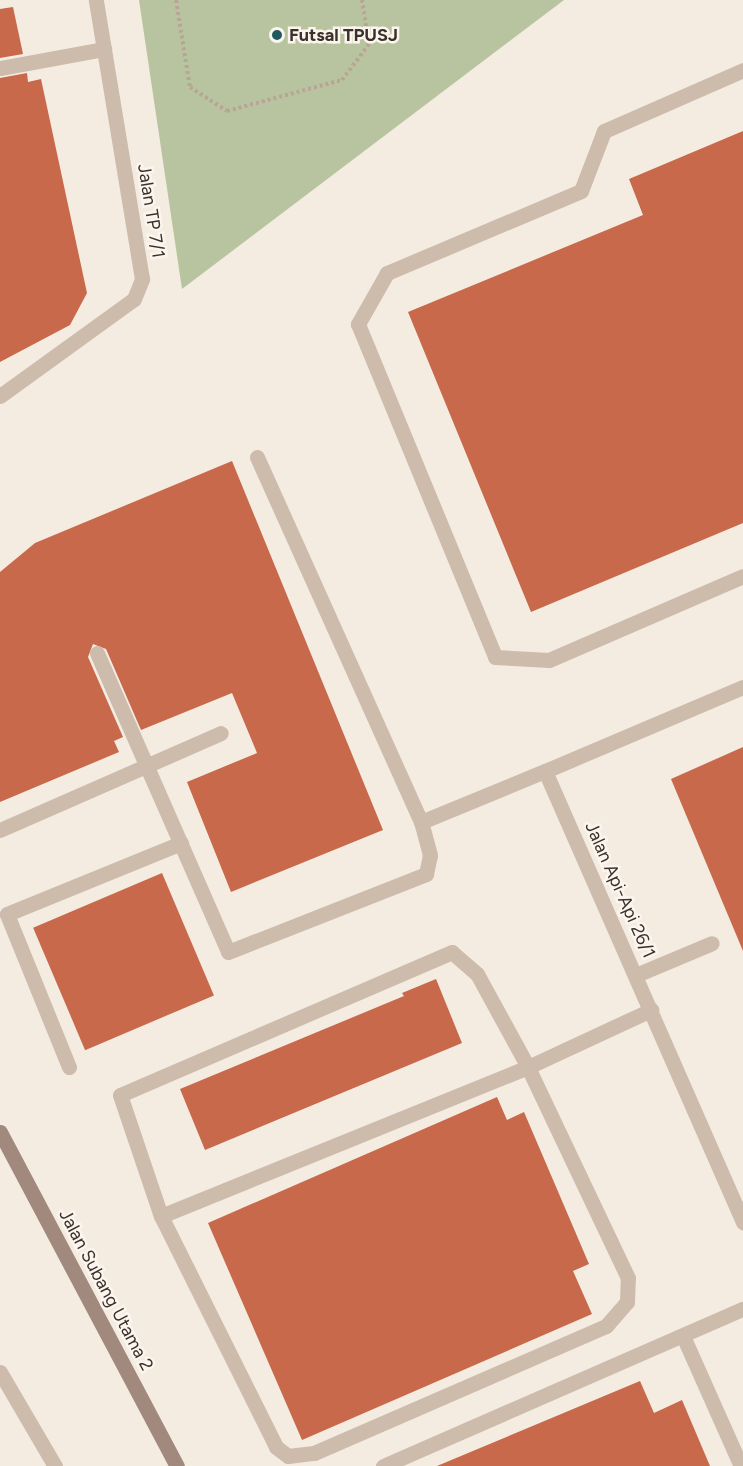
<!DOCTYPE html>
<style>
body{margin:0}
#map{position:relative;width:743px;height:1466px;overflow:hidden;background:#f4ebe1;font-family:Figtree,sans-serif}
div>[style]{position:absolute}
.green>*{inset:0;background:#b8c4a0}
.building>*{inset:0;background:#c8694b;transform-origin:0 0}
.path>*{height:4px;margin-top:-2px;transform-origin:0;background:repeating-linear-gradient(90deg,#b9a596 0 3px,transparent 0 6px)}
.lane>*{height:15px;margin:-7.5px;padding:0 7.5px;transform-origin:7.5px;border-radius:7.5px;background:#cdbbac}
.street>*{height:15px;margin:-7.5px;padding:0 7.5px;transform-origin:7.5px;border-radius:7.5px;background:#cdbbac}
.secondary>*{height:15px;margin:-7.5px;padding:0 7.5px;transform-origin:7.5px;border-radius:7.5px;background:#a18a7d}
.dots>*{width:16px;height:16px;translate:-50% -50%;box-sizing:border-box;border:3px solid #fbf5ee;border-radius:50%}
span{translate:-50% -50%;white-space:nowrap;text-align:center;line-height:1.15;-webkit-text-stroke:5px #fbf5ee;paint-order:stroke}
.poi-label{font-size:18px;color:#3b302b;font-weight:700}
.left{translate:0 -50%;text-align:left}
.street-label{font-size:18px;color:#3b302b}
</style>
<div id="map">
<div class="green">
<i style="clip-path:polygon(139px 0,564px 0,182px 289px)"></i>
</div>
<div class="building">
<i style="clip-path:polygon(13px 7px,23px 54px,0 58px,0 9px)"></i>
<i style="clip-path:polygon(27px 73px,28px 82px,41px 79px,87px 293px,70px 325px,0 362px,0 78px)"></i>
<i style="clip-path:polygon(743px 131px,743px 523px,531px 612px,408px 312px,643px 215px,629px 179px)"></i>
<i style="clip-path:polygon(232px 461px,383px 830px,231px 892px,187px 782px,257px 753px,232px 693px,141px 730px,106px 649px,93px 644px,88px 657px,123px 737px,114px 741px,119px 752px,0 802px,0 572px,35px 543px)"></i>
<i style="clip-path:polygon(743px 747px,743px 951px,671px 779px)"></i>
<i style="left:162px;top:873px;width:133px;height:140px;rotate:67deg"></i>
<i style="clip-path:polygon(436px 979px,462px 1043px,205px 1150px,180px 1089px,404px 996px,402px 993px)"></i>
<i style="clip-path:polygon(497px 1097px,507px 1120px,524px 1112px,589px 1264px,573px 1271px,592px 1314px,302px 1440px,208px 1223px)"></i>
<i style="clip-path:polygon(640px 1381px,654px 1413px,682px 1400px,710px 1466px,437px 1466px)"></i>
</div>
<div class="path">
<i style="left:176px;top:0;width:88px;rotate:80.9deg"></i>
<i style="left:190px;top:87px;width:44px;rotate:33deg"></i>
<i style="left:227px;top:111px;width:119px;rotate:-15.1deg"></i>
<i style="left:342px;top:80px;width:45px;rotate:-53.1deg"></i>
<i style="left:369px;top:44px;width:45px;rotate:-99deg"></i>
</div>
<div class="lane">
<i style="left:0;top:68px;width:106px;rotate:-10.4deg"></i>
<i style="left:743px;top:70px;width:152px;rotate:156.3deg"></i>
<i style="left:604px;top:131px;width:64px;rotate:111deg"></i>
<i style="left:581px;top:191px;width:211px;rotate:157.1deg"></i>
<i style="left:387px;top:273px;width:59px;rotate:119.6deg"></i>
<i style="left:358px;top:324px;width:360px;rotate:67.6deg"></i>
<i style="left:495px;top:657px;width:54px;rotate:3.2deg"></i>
<i style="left:549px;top:660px;width:211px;rotate:-23.4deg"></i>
<i style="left:257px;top:457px;width:400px;rotate:65.8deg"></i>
<i style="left:421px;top:822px;width:134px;rotate:-22.4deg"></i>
<i style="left:97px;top:653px;width:326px;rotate:66.3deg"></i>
<i style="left:228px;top:952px;width:213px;rotate:-21.5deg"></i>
<i style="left:426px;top:874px;width:19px;rotate:-78deg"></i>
<i style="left:430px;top:855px;width:34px;rotate:-105deg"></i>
<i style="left:0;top:830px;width:241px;rotate:-23.7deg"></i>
<i style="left:636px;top:975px;width:82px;rotate:-22.8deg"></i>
<i style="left:69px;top:1067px;width:165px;rotate:-112.1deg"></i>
<i style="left:7px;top:914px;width:188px;rotate:-22.2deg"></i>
<i style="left:161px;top:1216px;width:258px;rotate:63.5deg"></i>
<i style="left:276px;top:1447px;width:15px;rotate:37deg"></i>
<i style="left:288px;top:1456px;width:26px;rotate:-7deg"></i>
<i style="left:314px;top:1453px;width:318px;rotate:-23.5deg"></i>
<i style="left:606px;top:1326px;width:32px;rotate:-49deg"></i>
<i style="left:627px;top:1302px;width:24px;rotate:-88deg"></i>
<i style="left:628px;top:1278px;width:233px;rotate:-115.4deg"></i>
<i style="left:528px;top:1067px;width:106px;rotate:-118.7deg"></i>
<i style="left:477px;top:974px;width:33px;rotate:-139deg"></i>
<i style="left:452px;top:952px;width:361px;rotate:156.7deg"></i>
<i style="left:120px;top:1095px;width:128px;rotate:71.3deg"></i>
<i style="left:161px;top:1216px;width:396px;rotate:-22.1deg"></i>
<i style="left:528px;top:1067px;width:136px;rotate:-24.9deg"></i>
<i style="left:683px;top:1336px;width:142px;rotate:66deg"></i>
<i style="left:0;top:1372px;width:109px;rotate:59.7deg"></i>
<i style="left:383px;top:1466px;width:393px;rotate:-23.6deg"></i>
</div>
<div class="street">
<i style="left:0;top:396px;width:165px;rotate:-35.9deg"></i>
<i style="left:134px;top:299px;width:22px;rotate:-68deg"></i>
<i style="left:142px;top:279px;width:283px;rotate:-99.4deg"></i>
<i style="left:743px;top:687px;width:215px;rotate:157deg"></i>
<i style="left:545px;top:771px;width:493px;rotate:66.3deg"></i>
</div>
<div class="secondary">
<i style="left:0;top:1132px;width:378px;rotate:62.1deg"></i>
</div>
<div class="dots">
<i style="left:277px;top:35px;background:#1f5a5e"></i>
</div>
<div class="poi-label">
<span class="left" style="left:289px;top:35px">Futsal TPUSJ</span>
</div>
<div class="street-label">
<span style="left:151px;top:211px;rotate:81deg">Jalan TP 7/1</span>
<span style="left:620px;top:890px;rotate:66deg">Jalan Api-Api 26/1</span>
<span style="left:106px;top:1290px;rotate:62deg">Jalan Subang Utama 2</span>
</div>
</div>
